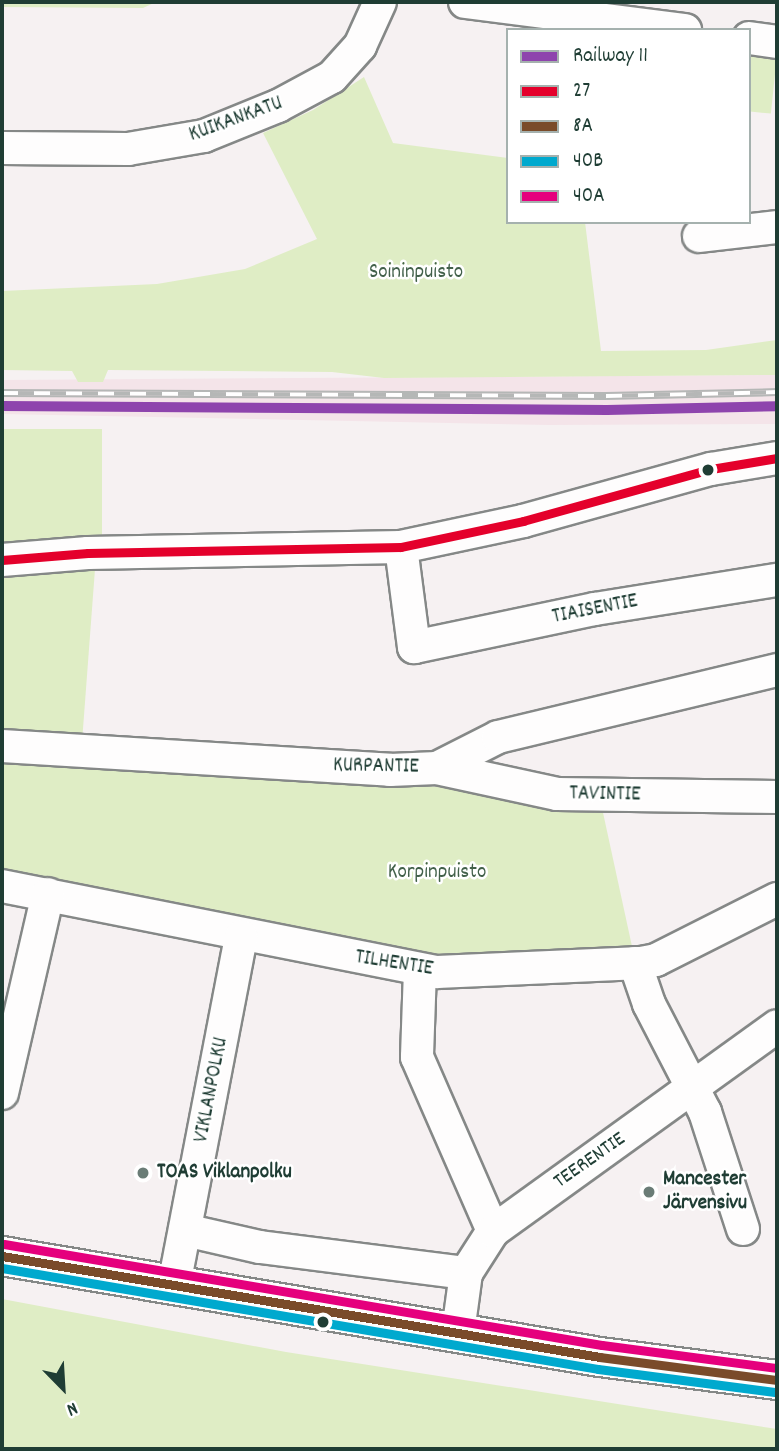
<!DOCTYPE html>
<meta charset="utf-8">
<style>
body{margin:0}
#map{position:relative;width:779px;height:1451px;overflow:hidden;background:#f6f1f2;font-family:Dekko,sans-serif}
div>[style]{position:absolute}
.built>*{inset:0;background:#f4e4e9}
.green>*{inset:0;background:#dfedc5;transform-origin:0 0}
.roads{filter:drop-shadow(2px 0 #858887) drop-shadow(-2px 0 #858887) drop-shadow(0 2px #858887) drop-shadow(0 -2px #858887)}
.minor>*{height:32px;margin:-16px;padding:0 16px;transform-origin:16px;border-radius:16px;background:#fefdfd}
.major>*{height:38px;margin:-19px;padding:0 19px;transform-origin:19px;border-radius:19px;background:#fefdfd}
.rail>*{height:8px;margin-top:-4px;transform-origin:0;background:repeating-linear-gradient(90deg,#fff 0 16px,#b5b7b6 0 32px);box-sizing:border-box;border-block:2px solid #b5b7b6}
.bus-1>*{height:9px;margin:-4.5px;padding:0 4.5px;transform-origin:4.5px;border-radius:4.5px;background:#e4002b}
.bus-2>*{height:9px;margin:-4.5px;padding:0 4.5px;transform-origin:4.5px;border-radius:4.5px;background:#7a4b2a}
.bus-3>*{height:9px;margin:-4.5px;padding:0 4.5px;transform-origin:4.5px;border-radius:4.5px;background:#00a9ce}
.bus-4>*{height:9px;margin:-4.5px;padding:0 4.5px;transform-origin:4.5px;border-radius:4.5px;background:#e5007d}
.rail-1>*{height:10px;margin:-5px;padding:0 5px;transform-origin:5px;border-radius:5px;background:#8e44ad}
.dots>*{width:19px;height:19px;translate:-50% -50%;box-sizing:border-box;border:4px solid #fff;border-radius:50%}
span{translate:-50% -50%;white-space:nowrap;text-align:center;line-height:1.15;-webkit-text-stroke:5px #fff;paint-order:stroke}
.street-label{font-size:21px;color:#1f3d34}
.park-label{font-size:21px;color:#42604a}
.poi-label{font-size:21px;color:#1f3d34;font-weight:700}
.left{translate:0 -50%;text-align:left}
.frame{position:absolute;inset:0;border:4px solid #1f3d34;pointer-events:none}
.legend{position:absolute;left:506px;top:28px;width:245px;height:196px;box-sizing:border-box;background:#fff;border:2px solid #a5b1ae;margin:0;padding:9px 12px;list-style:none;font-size:21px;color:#1f3d34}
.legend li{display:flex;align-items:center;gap:14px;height:35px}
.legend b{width:35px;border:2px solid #a5b1ae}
.north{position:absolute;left:28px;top:1353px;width:70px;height:70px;-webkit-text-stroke:5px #fff;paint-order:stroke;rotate:156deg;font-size:19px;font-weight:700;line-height:28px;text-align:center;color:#1f3d34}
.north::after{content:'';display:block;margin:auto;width:24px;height:32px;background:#1f3d34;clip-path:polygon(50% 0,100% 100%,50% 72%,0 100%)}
</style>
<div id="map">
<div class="built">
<i style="clip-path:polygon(777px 375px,777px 424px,549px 425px,2px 414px,2px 380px)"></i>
</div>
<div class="green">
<i style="clip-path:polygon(2px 2px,156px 2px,143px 8px,2px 7px)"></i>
<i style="left:749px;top:54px;width:28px;height:57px;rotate:6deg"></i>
<i style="clip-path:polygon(364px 77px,393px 143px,508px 158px,508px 222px,585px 222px,601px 351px,706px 350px,777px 340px,777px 375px,384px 378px,332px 372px,108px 370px,103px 382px,78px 382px,72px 371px,2px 370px,2px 291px,157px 284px,245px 269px,317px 239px,263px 133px,313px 110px)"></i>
<i style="left:2px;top:429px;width:100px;height:119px"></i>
<i style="clip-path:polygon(95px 569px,82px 742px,2px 739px,2px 577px,22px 570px)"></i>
<i style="clip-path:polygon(2px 759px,422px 785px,602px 808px,633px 951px,433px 959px,2px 873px)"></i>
<i style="clip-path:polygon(2px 1299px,286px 1352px,777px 1429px,777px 1449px,2px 1449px)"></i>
</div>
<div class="roads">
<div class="minor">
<i style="left:465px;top:2px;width:222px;rotate:7.3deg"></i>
<i style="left:749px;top:38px;width:28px;rotate:8deg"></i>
<i style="left:2px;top:148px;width:126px;rotate:0.5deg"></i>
<i style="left:128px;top:149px;width:77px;rotate:-9.7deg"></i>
<i style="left:204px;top:136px;width:80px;rotate:-22.1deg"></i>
<i style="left:278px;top:106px;width:61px;rotate:-28.2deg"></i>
<i style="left:332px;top:77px;width:42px;rotate:-47.9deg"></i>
<i style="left:360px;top:46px;width:48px;rotate:-65.6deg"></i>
<i style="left:699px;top:236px;width:79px;rotate:-6.6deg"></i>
<i style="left:401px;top:547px;width:101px;rotate:82.6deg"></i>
<i style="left:414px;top:647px;width:185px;rotate:-11.9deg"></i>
<i style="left:595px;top:609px;width:184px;rotate:-9.1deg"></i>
<i style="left:2px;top:560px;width:86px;rotate:-4.7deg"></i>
<i style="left:88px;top:553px;width:313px;rotate:-1.1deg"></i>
<i style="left:401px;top:547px;width:125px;rotate:-12deg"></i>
<i style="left:523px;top:521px;width:195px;rotate:-15.5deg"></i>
<i style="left:711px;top:469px;width:67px;rotate:-9.5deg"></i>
<i style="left:2px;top:746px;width:389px;rotate:3.5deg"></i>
<i style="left:390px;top:770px;width:47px;rotate:-2.4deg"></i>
<i style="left:437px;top:768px;width:68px;rotate:-26.9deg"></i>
<i style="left:498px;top:737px;width:287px;rotate:-13.5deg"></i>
<i style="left:437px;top:768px;width:123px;rotate:12.2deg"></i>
<i style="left:557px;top:794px;width:220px;rotate:0.8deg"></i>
<i style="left:2px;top:886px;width:443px;rotate:11.2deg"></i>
<i style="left:437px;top:972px;width:204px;rotate:-2.5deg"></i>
<i style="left:641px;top:963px;width:15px;rotate:-11deg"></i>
<i style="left:656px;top:960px;width:136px;rotate:-26.8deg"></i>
<i style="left:635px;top:963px;width:43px;rotate:71.1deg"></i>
<i style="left:649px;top:1004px;width:122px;rotate:62.6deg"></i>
<i style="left:705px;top:1112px;width:123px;rotate:72deg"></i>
<i style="left:420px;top:970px;width:87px;rotate:92deg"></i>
<i style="left:417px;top:1057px;width:190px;rotate:66.4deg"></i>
<i style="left:2px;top:1093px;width:204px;rotate:-77deg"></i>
<i style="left:185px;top:1230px;width:77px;rotate:12.8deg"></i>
<i style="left:260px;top:1247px;width:208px;rotate:7.2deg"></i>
<i style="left:174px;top:1285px;width:355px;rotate:-79.1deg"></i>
<i style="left:458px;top:1332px;width:60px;rotate:-82.3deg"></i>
<i style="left:466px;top:1273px;width:50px;rotate:-57.3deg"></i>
<i style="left:493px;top:1231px;width:350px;rotate:-35.8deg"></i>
</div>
<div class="major">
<i style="left:2px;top:1256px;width:606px;rotate:9.59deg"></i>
<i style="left:600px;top:1357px;width:178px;rotate:7.4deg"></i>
</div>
</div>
<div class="rail">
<i style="left:2px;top:393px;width:604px;rotate:0.28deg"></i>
<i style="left:606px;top:396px;width:171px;rotate:-1.3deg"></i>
</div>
<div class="bus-1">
<i style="left:2px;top:560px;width:86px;rotate:-4.7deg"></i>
<i style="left:88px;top:553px;width:313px;rotate:-1.1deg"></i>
<i style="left:401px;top:547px;width:125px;rotate:-12deg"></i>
<i style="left:523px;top:521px;width:195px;rotate:-15.5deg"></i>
<i style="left:711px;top:469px;width:67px;rotate:-9.5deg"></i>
</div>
<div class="bus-2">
<i style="left:2px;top:1256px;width:606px;rotate:9.59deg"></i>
<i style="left:600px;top:1357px;width:178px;rotate:7.4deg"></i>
</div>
<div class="bus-3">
<i style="left:2px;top:1268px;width:604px;rotate:9.62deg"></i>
<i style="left:598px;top:1369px;width:178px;rotate:7.4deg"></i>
</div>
<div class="bus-4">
<i style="left:4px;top:1244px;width:606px;rotate:9.59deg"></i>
<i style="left:602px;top:1345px;width:177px;rotate:7.5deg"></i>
</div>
<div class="rail-1">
<i style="left:2px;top:406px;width:605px;rotate:0.38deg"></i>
<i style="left:607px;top:410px;width:170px;rotate:-1.3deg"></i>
</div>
<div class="dots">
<i style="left:708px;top:470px;background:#1f3d34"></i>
<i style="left:143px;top:1173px;background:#6a7c76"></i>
<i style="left:649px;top:1192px;background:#6a7c76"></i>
<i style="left:323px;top:1322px;background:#1f3d34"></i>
</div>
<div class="street-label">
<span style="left:236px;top:120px;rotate:-20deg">KUIKANKATU</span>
<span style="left:595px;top:610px;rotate:-11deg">TIAISENTIE</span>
<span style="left:376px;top:767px;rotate:1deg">KURPANTIE</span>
<span style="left:605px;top:795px;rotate:1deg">TAVINTIE</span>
<span style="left:394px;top:964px;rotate:9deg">TILHENTIE</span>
<span style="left:212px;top:1090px;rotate:-79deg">VIKLANPOLKU</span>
<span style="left:590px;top:1161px;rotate:-35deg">TEERENTIE</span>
</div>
<div class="park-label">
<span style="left:416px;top:273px">Soininpuisto</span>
<span style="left:437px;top:873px">Korpinpuisto</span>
</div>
<div class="poi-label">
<span class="left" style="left:157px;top:1173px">TOAS Viklanpolku</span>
<span class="left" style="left:663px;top:1192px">Mancester<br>Järvensivu</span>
</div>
<div class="frame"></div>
<ul class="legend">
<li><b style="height:9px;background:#8e44ad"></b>Railway 11</li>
<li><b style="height:9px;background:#e4002b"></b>27</li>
<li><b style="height:9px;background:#7a4b2a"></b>8A</li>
<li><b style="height:9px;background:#00a9ce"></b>40B</li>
<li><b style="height:9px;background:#e5007d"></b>40A</li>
</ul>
<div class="north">N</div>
</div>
